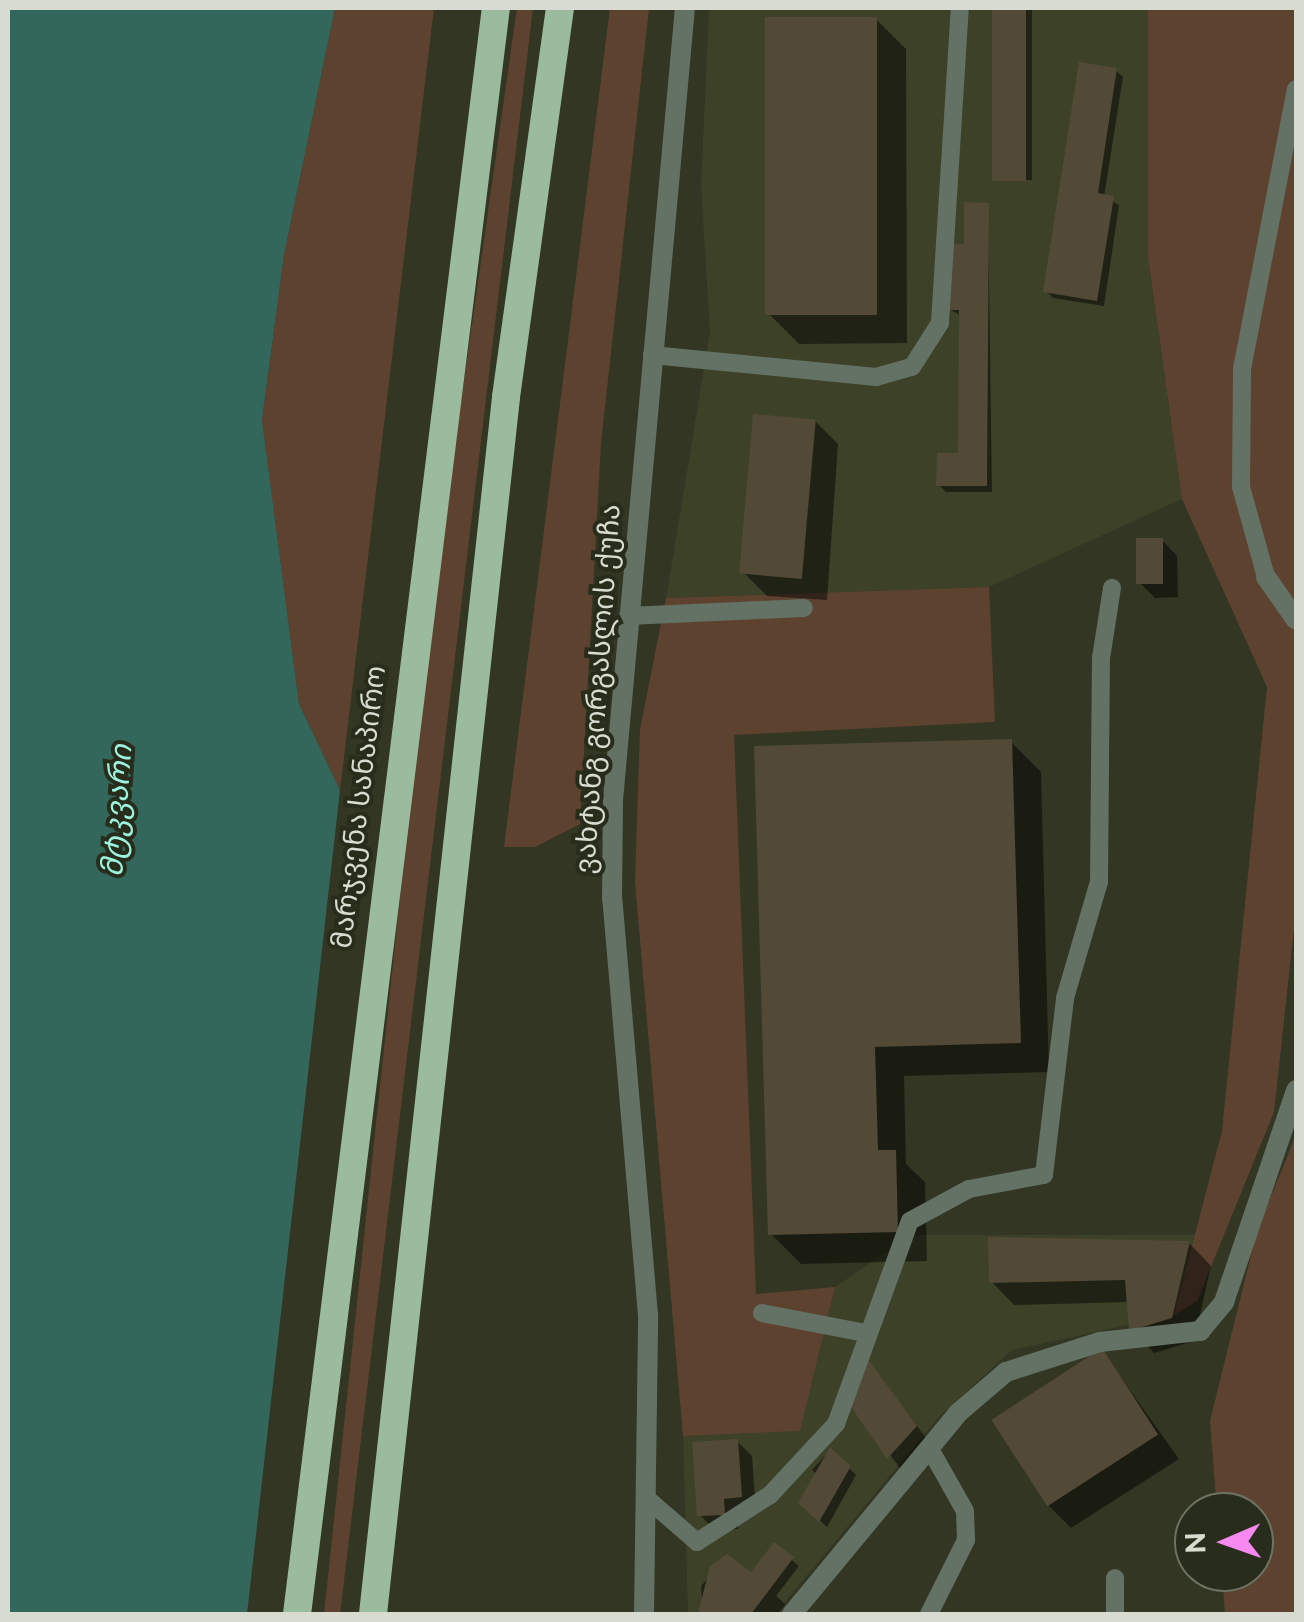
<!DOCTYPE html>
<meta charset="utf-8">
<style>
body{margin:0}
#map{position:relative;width:1304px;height:1622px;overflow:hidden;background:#323623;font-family:Raleway,"Noto Sans Georgian",sans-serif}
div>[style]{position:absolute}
.built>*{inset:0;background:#3c4128}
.green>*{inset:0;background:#5d432f}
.water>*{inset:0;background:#34675c}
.shadow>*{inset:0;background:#0007;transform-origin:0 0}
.building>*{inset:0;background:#524a37;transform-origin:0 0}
.service>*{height:18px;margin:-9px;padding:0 9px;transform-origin:9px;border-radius:9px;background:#647265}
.minor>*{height:20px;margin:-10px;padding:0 10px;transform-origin:10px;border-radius:10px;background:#647265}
.tertiary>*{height:20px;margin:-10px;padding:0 10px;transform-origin:10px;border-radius:10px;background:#647265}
.trunk>*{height:28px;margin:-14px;padding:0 14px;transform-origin:14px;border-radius:14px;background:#9abb9e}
span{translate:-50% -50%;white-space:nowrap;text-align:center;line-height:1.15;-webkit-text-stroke:8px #282c1a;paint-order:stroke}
.street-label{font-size:28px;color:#d8dbcf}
.water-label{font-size:30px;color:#9cf3df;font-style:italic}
.frame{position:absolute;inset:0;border:10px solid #d8dbcf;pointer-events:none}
.north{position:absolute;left:1174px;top:1492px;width:100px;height:100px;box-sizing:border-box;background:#282c1a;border:2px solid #6e7262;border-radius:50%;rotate:268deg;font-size:28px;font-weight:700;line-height:40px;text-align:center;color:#d8dbcf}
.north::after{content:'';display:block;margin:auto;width:35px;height:45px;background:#f589ef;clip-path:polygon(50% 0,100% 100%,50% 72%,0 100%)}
</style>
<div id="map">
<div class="built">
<i style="clip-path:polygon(709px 8px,1148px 8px,1148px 257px,1182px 499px,989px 587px,666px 598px,710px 332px,701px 186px)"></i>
<i style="clip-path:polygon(911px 1235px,1195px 1235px,1174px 1315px,1012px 1350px,938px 1418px,775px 1614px,688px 1614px,683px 1436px,800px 1430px,835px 1287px)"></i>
</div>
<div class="green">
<i style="clip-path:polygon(335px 8px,434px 8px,340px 790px,299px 704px,262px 421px,284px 255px)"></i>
<i style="clip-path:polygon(517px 8px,533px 8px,340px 1614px,324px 1614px,428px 634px)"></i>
<i style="clip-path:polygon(610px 8px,649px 8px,601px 443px,580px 824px,535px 847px,504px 847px)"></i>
<i style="clip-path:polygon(1148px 8px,1296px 8px,1296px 910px,1274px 1112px,1197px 1301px,1174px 1315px,1222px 1131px,1267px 687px,1182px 499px,1148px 257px)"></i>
<i style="clip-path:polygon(989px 587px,995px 722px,734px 735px,756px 1294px,835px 1287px,800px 1431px,683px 1436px,635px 882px,640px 729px,666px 598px)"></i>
<i style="clip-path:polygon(1296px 1135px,1296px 1614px,1225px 1614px,1222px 1572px,1254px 1572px,1254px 1512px,1217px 1512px,1210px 1421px,1257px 1231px)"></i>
</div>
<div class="water">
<i style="clip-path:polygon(8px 8px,335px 8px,284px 255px,262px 420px,299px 704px,340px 790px,247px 1614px,8px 1614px)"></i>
</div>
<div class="shadow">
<i style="left:994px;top:8px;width:38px;height:172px"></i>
<i style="clip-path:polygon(876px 19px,906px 49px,907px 343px,799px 344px,769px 314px)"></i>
<i style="clip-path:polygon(1116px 71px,1123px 77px,1104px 197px,1119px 205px,1104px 306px,1053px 298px,1046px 291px)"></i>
<i style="clip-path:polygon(988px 205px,992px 492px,946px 492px,939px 485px,961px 456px,962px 316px,949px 309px)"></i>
<i style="clip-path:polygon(815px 421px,838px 444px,827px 600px,767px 596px,744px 573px)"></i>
<i style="clip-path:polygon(1162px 540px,1177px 556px,1178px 597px,1155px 598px,1140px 583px)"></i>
<i style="clip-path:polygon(1011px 742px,1041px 772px,1049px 1072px,904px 1076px,906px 1164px,925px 1182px,927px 1261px,801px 1264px,771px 1234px)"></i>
<i style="clip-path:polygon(1189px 1243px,1211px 1266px,1194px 1341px,1154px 1353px,1132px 1330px,1130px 1302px,1014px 1305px,992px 1282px)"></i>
<i style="clip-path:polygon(1102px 1351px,1179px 1459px,1071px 1528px,1048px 1505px)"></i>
<i style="clip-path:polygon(869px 1363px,930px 1443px,903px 1472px,850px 1401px)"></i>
<i style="clip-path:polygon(737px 1441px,752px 1456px,756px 1512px,737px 1513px,738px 1529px,715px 1530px,700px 1515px)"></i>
<i style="clip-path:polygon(830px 1450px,856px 1475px,827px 1527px,801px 1503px,822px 1480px,812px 1470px)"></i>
<i style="clip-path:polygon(775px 1546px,799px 1566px,776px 1596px,785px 1604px,777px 1614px,703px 1614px,701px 1586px,727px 1557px,761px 1583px)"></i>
</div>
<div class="building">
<i style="left:992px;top:8px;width:34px;height:173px"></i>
<i style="left:765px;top:17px;width:112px;height:298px"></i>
<i style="clip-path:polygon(1079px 62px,1117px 68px,1098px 193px,1114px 196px,1097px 301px,1043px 292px)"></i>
<i style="clip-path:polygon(964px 202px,989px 203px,987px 486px,936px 486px,937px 453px,958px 453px,959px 310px,946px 310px,947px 244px,964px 244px)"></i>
<i style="left:753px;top:414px;width:63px;height:160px;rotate:5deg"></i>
<i style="left:1136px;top:538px;width:27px;height:46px"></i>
<i style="clip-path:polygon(1012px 739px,1021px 1043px,875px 1047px,878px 1150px,896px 1150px,898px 1232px,768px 1235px,754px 746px)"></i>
<i style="clip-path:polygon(988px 1237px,1190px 1241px,1172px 1318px,1129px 1331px,1125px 1280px,989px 1283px)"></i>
<i style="left:1102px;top:1348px;width:103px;height:132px;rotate:57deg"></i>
<i style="clip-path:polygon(868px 1359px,917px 1426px,887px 1459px,847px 1401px)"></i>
<i style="clip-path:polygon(738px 1439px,742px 1497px,724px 1499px,725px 1515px,697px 1516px,692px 1442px)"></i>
<i style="clip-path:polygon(830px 1447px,851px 1466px,819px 1522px,798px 1503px)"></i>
<i style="clip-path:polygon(774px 1542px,794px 1557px,751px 1614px,698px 1614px,710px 1566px,727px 1554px,751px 1572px)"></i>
</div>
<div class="service">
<i style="left:652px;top:355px;width:225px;rotate:5.6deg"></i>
<i style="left:876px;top:377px;width:37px;rotate:-16deg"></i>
<i style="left:912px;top:367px;width:52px;rotate:-57.5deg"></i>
<i style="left:940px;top:323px;width:316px;rotate:-86.4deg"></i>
<i style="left:1266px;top:577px;width:93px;rotate:-105.5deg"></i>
<i style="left:1241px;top:487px;width:118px;rotate:-89.5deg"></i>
<i style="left:1242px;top:369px;width:285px;rotate:-79.1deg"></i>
<i style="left:628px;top:616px;width:176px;rotate:-2.6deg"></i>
<i style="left:762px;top:1313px;width:106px;rotate:10.9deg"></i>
<i style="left:651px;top:1502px;width:61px;rotate:41deg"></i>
<i style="left:697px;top:1542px;width:87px;rotate:-32.8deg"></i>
<i style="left:770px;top:1495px;width:97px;rotate:-47.1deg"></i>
<i style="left:836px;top:1424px;width:216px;rotate:-70deg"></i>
<i style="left:910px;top:1221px;width:67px;rotate:-28.5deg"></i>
<i style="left:969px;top:1189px;width:76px;rotate:-10.6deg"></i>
<i style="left:1044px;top:1175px;width:178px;rotate:-83.2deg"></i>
<i style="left:1065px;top:998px;width:121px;rotate:-73.7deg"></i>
<i style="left:1099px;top:882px;width:224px;rotate:-89.5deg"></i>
<i style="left:1101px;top:658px;width:71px;rotate:-81.1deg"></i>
<i style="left:929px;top:1614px;width:83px;rotate:-63.4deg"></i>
<i style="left:966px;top:1540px;width:29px;rotate:-92deg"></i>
<i style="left:965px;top:1511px;width:73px;rotate:-119.4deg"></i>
<i style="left:1115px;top:1614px;width:36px;rotate:-90deg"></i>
</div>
<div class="minor">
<i style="left:1266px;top:577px;width:52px;rotate:55.1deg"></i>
<i style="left:792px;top:1614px;width:261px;rotate:-50.4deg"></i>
<i style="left:958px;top:1413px;width:63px;rotate:-40.5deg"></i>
<i style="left:1006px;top:1372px;width:99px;rotate:-17.7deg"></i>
<i style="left:1100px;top:1342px;width:101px;rotate:-6.3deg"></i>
<i style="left:1200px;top:1331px;width:38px;rotate:-50deg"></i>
<i style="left:1224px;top:1302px;width:224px;rotate:-71.2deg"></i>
</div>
<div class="tertiary">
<i style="left:644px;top:1614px;width:299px;rotate:-89.2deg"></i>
<i style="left:648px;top:1315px;width:418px;rotate:-94.9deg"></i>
<i style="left:612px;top:899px;width:99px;rotate:-89.4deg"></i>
<i style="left:613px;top:800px;width:795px;rotate:-84.81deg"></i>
</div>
<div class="trunk">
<i style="left:297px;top:1614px;width:1618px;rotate:-82.94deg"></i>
<i style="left:373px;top:1614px;width:1224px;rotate:-83.76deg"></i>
<i style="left:506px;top:397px;width:393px;rotate:-82.1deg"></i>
</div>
<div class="street-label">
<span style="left:598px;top:689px;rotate:-86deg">ვახტანგ გორგასლის ქუჩა</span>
<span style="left:359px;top:807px;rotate:-83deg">მარჯვენა სანაპირო</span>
</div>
<div class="water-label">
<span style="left:117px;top:811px;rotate:-86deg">მტკვარი</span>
</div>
<div class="frame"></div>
<div class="north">N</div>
</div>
